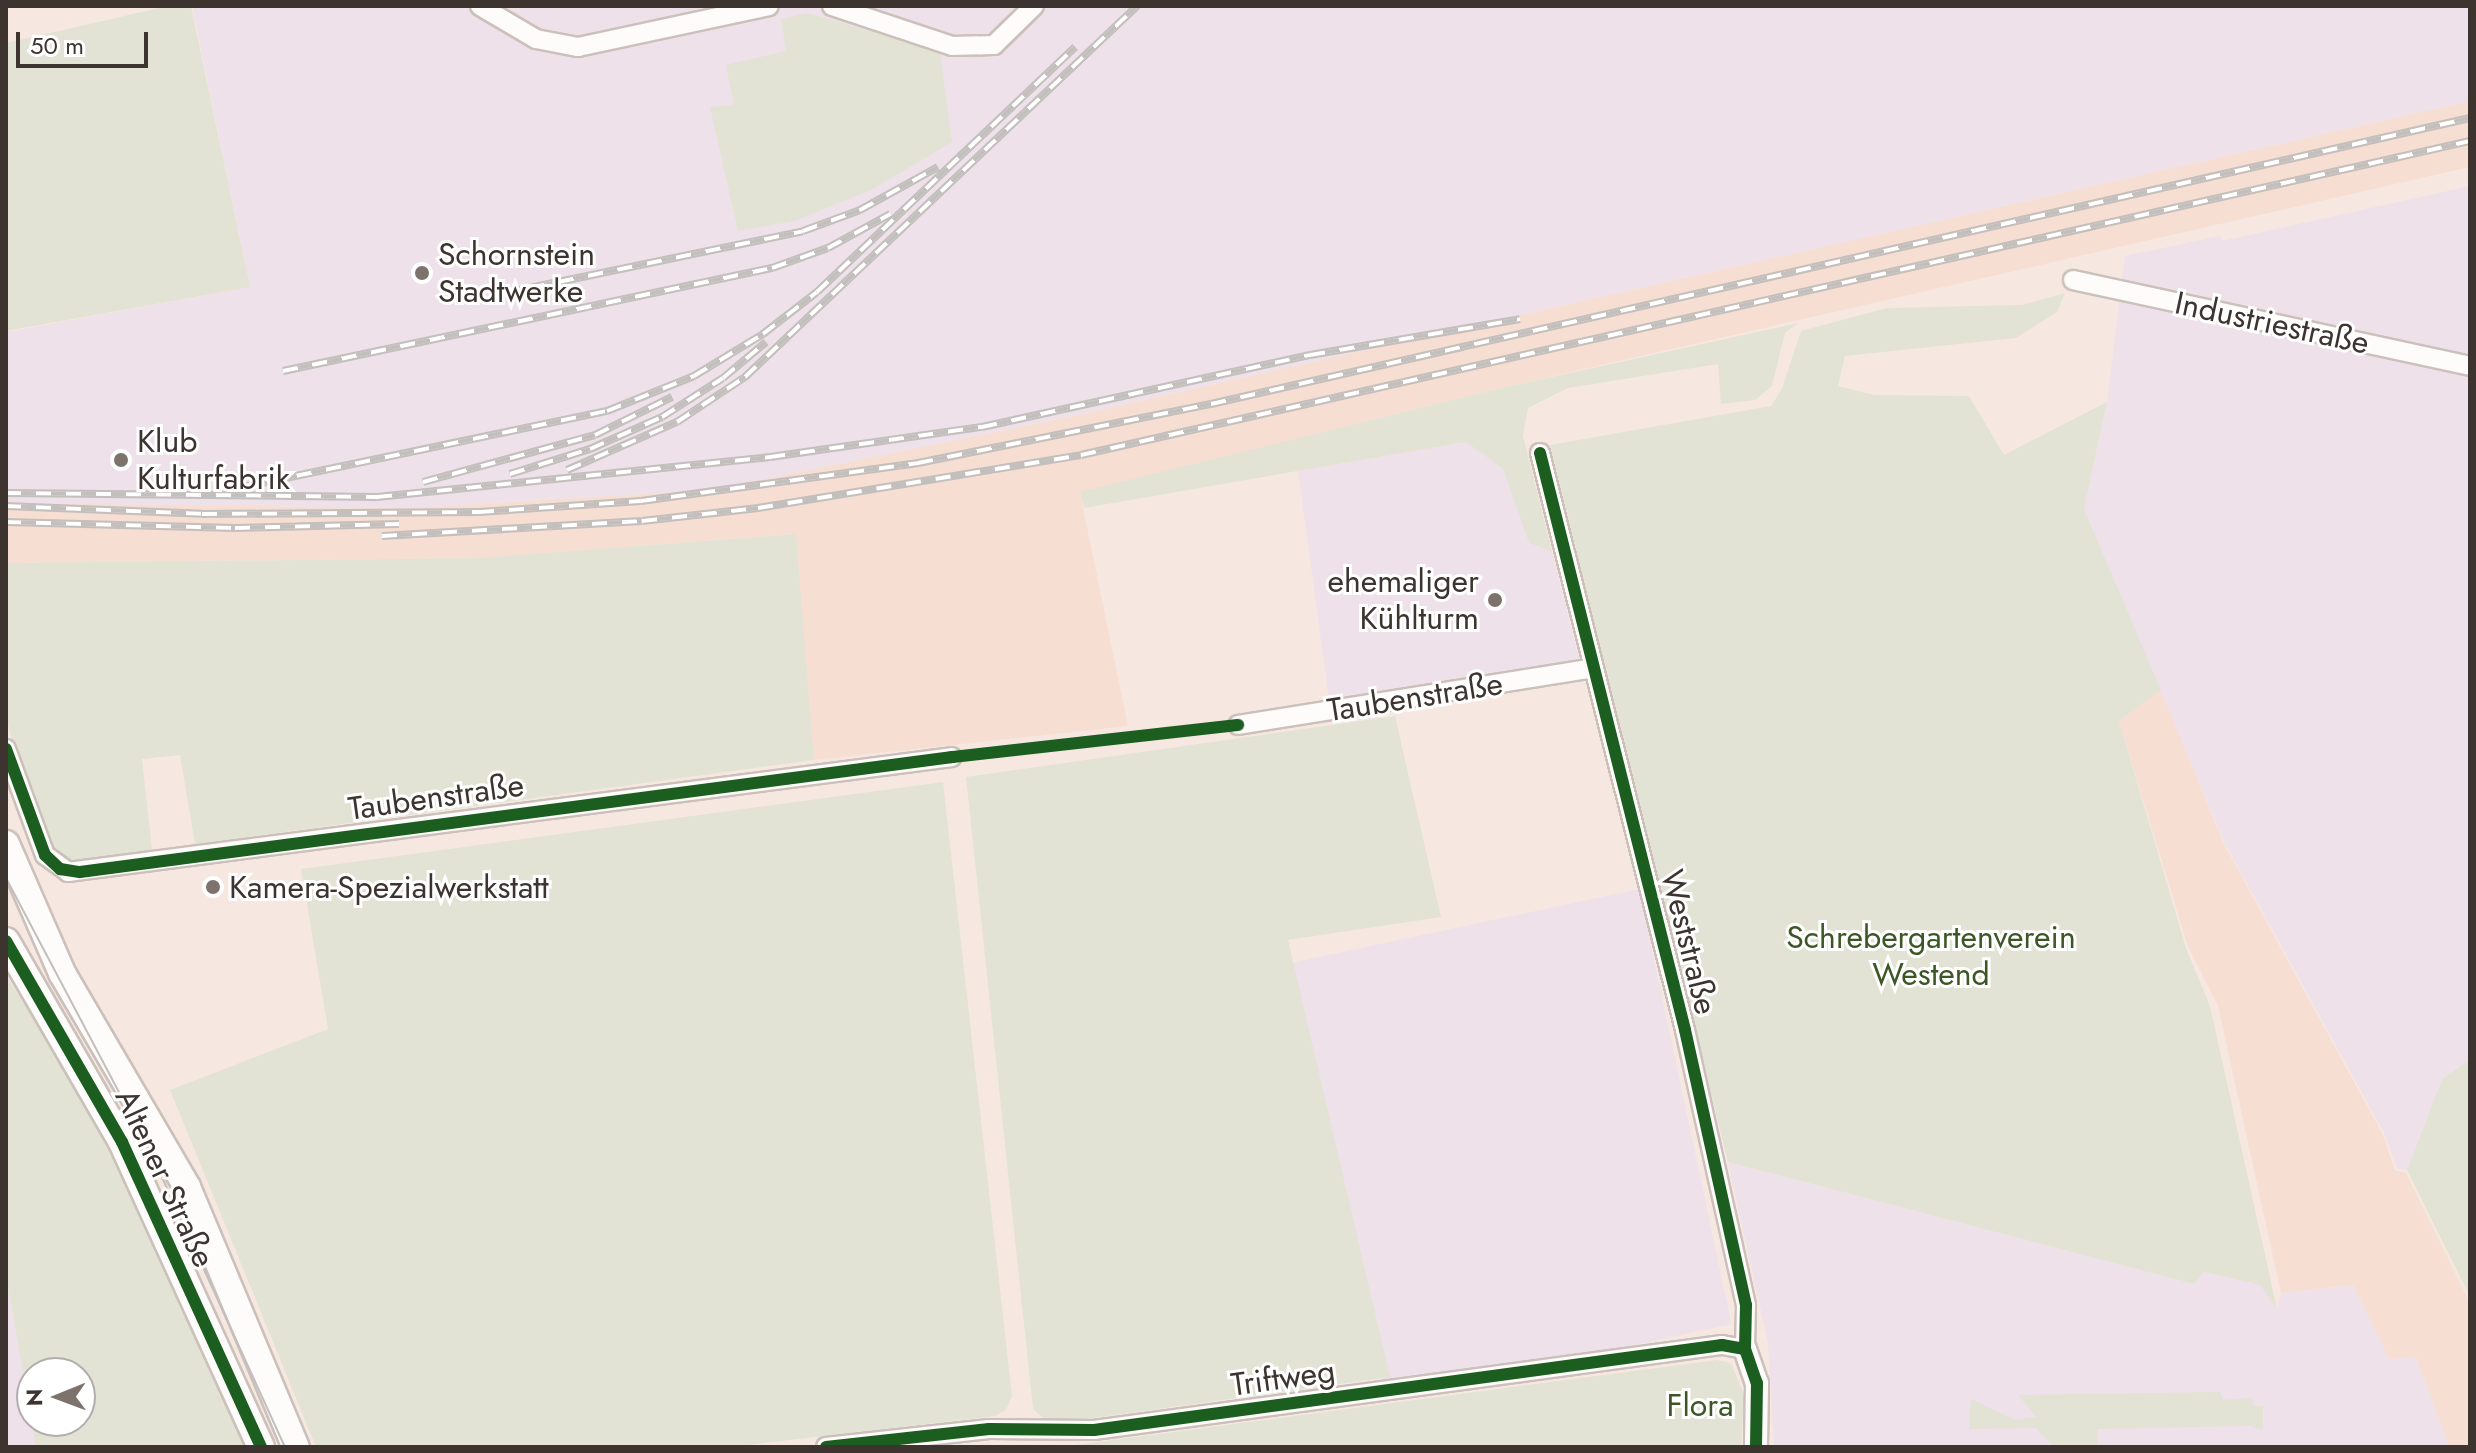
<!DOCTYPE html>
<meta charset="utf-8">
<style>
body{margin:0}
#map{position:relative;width:2476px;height:1453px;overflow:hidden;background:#f6e8e1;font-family:Jost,sans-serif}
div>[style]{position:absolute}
.built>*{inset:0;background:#f7ded3}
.industrial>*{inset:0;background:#eee1e9;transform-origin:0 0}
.green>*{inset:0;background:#e2e3d4}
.roads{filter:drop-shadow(2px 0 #ccc0bb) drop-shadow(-2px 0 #ccc0bb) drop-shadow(0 2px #ccc0bb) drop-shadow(0 -2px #ccc0bb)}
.minor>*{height:18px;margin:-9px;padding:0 9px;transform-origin:9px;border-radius:9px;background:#fefcfa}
.tertiary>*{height:22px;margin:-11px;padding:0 11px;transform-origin:11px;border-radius:11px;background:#fefcfa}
.secondary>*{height:26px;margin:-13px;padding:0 13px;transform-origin:13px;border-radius:13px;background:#fefcfa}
.tram>*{height:2px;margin:-1px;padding:0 1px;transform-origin:1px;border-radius:1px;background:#c3bfbd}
.rail>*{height:8px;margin-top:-4px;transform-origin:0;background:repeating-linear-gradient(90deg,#fff 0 15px,#c3bfbd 0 30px);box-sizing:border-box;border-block:2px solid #c3bfbd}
.cycleway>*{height:12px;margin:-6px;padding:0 6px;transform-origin:6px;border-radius:6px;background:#1b5e20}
.dots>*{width:22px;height:22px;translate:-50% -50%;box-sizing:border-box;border:4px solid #fff;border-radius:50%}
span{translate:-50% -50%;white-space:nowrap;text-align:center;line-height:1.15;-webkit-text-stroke:6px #fff;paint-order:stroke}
.poi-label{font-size:32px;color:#3d332f}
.left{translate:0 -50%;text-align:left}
.right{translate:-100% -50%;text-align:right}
.street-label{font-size:32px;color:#3d332f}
.park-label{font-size:32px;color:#3c5725}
.frame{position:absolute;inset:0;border:8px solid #3d332f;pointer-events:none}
.north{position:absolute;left:16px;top:1357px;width:80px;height:80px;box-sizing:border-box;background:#fff;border:2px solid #b1adac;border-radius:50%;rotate:269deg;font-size:22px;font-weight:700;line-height:32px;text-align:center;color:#3d332f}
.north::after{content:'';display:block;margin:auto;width:28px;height:36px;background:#7e726d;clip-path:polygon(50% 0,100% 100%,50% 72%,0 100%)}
.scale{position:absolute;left:16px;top:32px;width:132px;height:36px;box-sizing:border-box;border:4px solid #3d332f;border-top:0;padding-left:10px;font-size:24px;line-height:28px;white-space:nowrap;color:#3d332f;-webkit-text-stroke:6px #fff;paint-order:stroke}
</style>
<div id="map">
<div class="built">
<i style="clip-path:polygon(2470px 101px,2470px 167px,1510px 386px,1080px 493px,1128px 726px,814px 760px,795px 534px,481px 558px,6px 563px,6px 503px,409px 508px,710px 490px,1068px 417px)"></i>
<i style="clip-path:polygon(2161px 690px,2224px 844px,2382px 1133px,2395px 1170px,2406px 1173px,2470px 1303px,2470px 1447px,2449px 1447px,2416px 1357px,2389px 1359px,2353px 1285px,2281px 1293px,2218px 1006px,2188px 947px,2119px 721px)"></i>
</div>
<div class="industrial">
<i style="clip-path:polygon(192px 6px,2470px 6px,2470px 101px,1068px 417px,710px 490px,409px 508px,6px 503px,6px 332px,250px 287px)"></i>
<i style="clip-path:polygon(2470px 186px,2470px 1060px,2442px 1079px,2407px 1170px,2397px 1169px,2384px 1133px,2225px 844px,2084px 509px,2107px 402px,2125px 256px,2220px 236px,2222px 241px)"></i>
<i style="clip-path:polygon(1466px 442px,1503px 469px,1529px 543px,1552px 552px,1580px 662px,1329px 699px,1298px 471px)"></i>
<i style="left:1639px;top:889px;width:445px;height:355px;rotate:78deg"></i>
<i style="clip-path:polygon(1728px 1162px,2194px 1284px,2204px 1272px,2260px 1285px,2277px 1308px,2281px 1293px,2353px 1285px,2389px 1359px,2416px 1357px,2449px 1447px,1774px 1447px,1768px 1343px)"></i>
<i style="clip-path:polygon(6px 1276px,36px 1447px,6px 1447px)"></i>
</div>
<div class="green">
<i style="clip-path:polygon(168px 6px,191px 6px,250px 287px,6px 331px,6px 43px)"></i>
<i style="clip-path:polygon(808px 13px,940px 52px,952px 142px,873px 189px,795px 221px,738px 231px,710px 107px,734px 105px,726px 65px,786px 51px,781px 19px)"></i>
<i style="clip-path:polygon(2065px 293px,2057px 312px,2016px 338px,1845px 356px,1838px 386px,1874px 395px,1969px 396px,2004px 455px,2107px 402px,2084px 509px,2161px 690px,2119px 721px,2186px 948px,2210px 1006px,2277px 1309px,2260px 1285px,2204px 1272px,2194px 1284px,1728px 1162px,1550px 445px,1771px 406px,1782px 389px,1801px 331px,1887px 308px,2022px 305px)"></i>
<i style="clip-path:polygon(1798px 323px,1785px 333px,1772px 386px,1755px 400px,1721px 404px,1718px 364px,1568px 388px,1528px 408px,1523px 436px,1552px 552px,1529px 543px,1503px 469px,1466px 442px,1084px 508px,1080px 492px,1510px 386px)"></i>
<i style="clip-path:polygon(796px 534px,814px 760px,195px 844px,180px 755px,142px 759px,152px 850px,67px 863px,51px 853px,19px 771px,6px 716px,6px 563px,480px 558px)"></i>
<i style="clip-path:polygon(1395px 716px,1441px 917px,1288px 940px,1390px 1377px,1064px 1422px,1043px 1418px,1033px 1409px,966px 777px)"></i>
<i style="clip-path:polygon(943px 782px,1012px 1396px,1006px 1410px,995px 1416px,731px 1447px,316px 1447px,170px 1090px,328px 1029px,301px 869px)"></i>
<i style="clip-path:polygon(evenodd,6px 976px,54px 1048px,117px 1167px,244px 1447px,36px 1447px,6px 1276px,6px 976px,32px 1373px,80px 1373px,80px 1421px,32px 1421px,32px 1373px)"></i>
<i style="clip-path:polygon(2470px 1060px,2470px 1297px,2407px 1170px,2442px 1079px)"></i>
<i style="clip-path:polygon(1717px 1360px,1731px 1363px,1744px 1395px,1741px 1447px,1060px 1447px)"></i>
<i style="clip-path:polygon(2220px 1392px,2223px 1400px,2252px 1398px,2253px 1406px,2263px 1406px,2263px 1430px,2249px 1426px,2098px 1429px,2097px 1447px,2054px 1447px,2036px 1428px,1969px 1429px,1971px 1399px,2015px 1420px,2036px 1417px,2018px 1395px)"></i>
</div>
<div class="roads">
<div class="minor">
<i style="left:480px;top:6px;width:65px;rotate:30.5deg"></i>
<i style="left:536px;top:39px;width:43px;rotate:10.8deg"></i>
<i style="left:578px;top:47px;width:195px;rotate:-12.1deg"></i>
<i style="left:832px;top:6px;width:126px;rotate:18.4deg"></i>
<i style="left:952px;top:46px;width:42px;rotate:-1.4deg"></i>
<i style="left:994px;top:45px;width:56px;rotate:-44.3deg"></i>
<i style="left:2073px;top:280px;width:406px;rotate:12.2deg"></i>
<i style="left:1238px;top:725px;width:359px;rotate:-9.1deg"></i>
<i style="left:6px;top:749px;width:113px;rotate:69.8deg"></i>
<i style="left:45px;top:855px;width:29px;rotate:36deg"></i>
<i style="left:68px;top:872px;width:891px;rotate:-7.41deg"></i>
<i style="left:826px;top:1447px;width:164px;rotate:-6.3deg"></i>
<i style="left:989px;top:1429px;width:105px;rotate:0.5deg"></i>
<i style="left:1094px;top:1430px;width:634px;rotate:-7.71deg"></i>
<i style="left:1722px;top:1345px;width:23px;rotate:10deg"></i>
<i style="left:1745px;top:1349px;width:44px;rotate:-88.7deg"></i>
<i style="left:1746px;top:1305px;width:282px;rotate:-102.5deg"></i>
<i style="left:1685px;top:1030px;width:595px;rotate:-104.11deg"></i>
</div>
<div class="tertiary">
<i style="left:1745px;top:1349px;width:36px;rotate:71deg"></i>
<i style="left:1757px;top:1383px;width:64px;rotate:90.9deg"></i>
</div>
<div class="secondary">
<i style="left:6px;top:844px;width:141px;rotate:66.5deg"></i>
<i style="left:62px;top:973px;width:248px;rotate:59.7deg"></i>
<i style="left:187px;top:1187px;width:282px;rotate:67.3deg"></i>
<i style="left:6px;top:941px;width:232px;rotate:60deg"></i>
<i style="left:122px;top:1142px;width:335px;rotate:65.5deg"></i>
</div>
</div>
<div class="tram">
<i style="left:6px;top:878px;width:309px;rotate:62.2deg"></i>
<i style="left:150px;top:1151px;width:325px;rotate:65.5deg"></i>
</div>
<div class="rail">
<i style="left:500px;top:294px;width:309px;rotate:-11.7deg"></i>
<i style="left:803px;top:231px;width:61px;rotate:-20.2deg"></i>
<i style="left:860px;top:210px;width:89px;rotate:-28.9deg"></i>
<i style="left:283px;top:371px;width:500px;rotate:-11.9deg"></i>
<i style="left:772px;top:268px;width:59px;rotate:-19.7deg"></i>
<i style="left:828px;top:248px;width:71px;rotate:-28.7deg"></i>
<i style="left:567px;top:470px;width:120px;rotate:-23.6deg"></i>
<i style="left:677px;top:422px;width:82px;rotate:-33.5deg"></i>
<i style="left:745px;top:377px;width:540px;rotate:-43.42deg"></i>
<i style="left:510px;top:474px;width:84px;rotate:-17.4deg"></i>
<i style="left:590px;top:449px;width:79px;rotate:-24deg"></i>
<i style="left:662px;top:417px;width:72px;rotate:-32.6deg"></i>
<i style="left:723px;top:378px;width:56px;rotate:-39.9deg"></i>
<i style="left:423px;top:482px;width:178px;rotate:-15.3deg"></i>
<i style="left:595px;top:435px;width:86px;rotate:-26.3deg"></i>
<i style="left:238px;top:488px;width:377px;rotate:-11.8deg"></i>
<i style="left:607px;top:411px;width:94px;rotate:-21.9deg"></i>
<i style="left:694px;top:376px;width:81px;rotate:-31.3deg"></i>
<i style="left:763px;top:334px;width:68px;rotate:-37.9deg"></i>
<i style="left:817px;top:292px;width:356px;rotate:-43.5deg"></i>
<i style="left:6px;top:493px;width:371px;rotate:0.6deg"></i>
<i style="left:377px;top:497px;width:395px;rotate:-5.8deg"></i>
<i style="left:770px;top:457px;width:214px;rotate:-8.1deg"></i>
<i style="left:982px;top:427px;width:336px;rotate:-12.4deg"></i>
<i style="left:1310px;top:355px;width:213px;rotate:-9.7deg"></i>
<i style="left:6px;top:506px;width:196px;rotate:2.3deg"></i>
<i style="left:202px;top:514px;width:277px;rotate:-0.4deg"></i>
<i style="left:479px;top:512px;width:162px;rotate:-3.9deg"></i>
<i style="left:641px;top:501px;width:280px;rotate:-7.8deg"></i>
<i style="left:918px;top:463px;width:299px;rotate:-11.4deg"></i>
<i style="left:1211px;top:404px;width:1291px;rotate:-12.8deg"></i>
<i style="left:6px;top:522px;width:229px;rotate:1.5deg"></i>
<i style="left:235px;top:528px;width:164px;rotate:-1.4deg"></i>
<i style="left:382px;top:536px;width:260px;rotate:-3.3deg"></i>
<i style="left:642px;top:521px;width:117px;rotate:-6.4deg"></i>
<i style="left:758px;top:508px;width:327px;rotate:-9.3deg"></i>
<i style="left:1081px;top:455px;width:1424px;rotate:-12.74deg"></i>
</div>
<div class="cycleway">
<i style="left:1540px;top:453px;width:595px;rotate:75.89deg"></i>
<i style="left:1685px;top:1030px;width:282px;rotate:77.5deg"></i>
<i style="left:1746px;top:1305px;width:44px;rotate:91.3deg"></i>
<i style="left:1745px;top:1349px;width:36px;rotate:71deg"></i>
<i style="left:1757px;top:1383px;width:64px;rotate:90.9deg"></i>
<i style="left:6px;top:749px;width:113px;rotate:69.8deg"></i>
<i style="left:45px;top:855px;width:21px;rotate:43deg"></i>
<i style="left:60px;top:869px;width:20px;rotate:9deg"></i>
<i style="left:80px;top:872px;width:880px;rotate:-7.51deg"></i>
<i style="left:952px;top:757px;width:288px;rotate:-6.4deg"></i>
<i style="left:6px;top:941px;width:232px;rotate:60deg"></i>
<i style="left:122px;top:1142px;width:335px;rotate:65.5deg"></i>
<i style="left:826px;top:1447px;width:164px;rotate:-6.3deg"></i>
<i style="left:989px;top:1429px;width:105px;rotate:0.5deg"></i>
<i style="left:1094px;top:1430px;width:634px;rotate:-7.71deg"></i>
<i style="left:1722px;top:1345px;width:23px;rotate:10deg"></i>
</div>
<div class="dots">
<i style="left:422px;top:273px;background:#7e726d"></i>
<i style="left:121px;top:460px;background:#7e726d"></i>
<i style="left:1495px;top:600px;background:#7e726d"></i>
<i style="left:213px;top:887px;background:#7e726d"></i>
</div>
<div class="poi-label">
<span class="left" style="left:438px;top:273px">Schornstein<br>Stadtwerke</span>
<span class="left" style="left:137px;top:460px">Klub<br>Kulturfabrik</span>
<span class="right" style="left:1479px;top:600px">ehemaliger<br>Kühlturm</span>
<span class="left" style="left:229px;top:887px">Kamera-Spezialwerkstatt</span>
</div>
<div class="street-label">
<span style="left:2272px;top:323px;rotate:12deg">Industriestraße</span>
<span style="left:1415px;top:697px;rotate:-9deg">Taubenstraße</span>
<span style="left:436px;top:797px;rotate:-8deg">Taubenstraße</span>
<span style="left:1689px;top:942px;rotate:76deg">Weststraße</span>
<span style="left:165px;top:1178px;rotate:65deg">Altener Straße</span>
<span style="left:1283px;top:1378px;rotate:-8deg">Triftweg</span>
</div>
<div class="park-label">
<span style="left:1931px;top:956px">Schrebergartenverein<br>Westend</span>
<span style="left:1700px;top:1405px">Flora</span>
</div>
<div class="frame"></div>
<div class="north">N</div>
<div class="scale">50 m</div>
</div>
